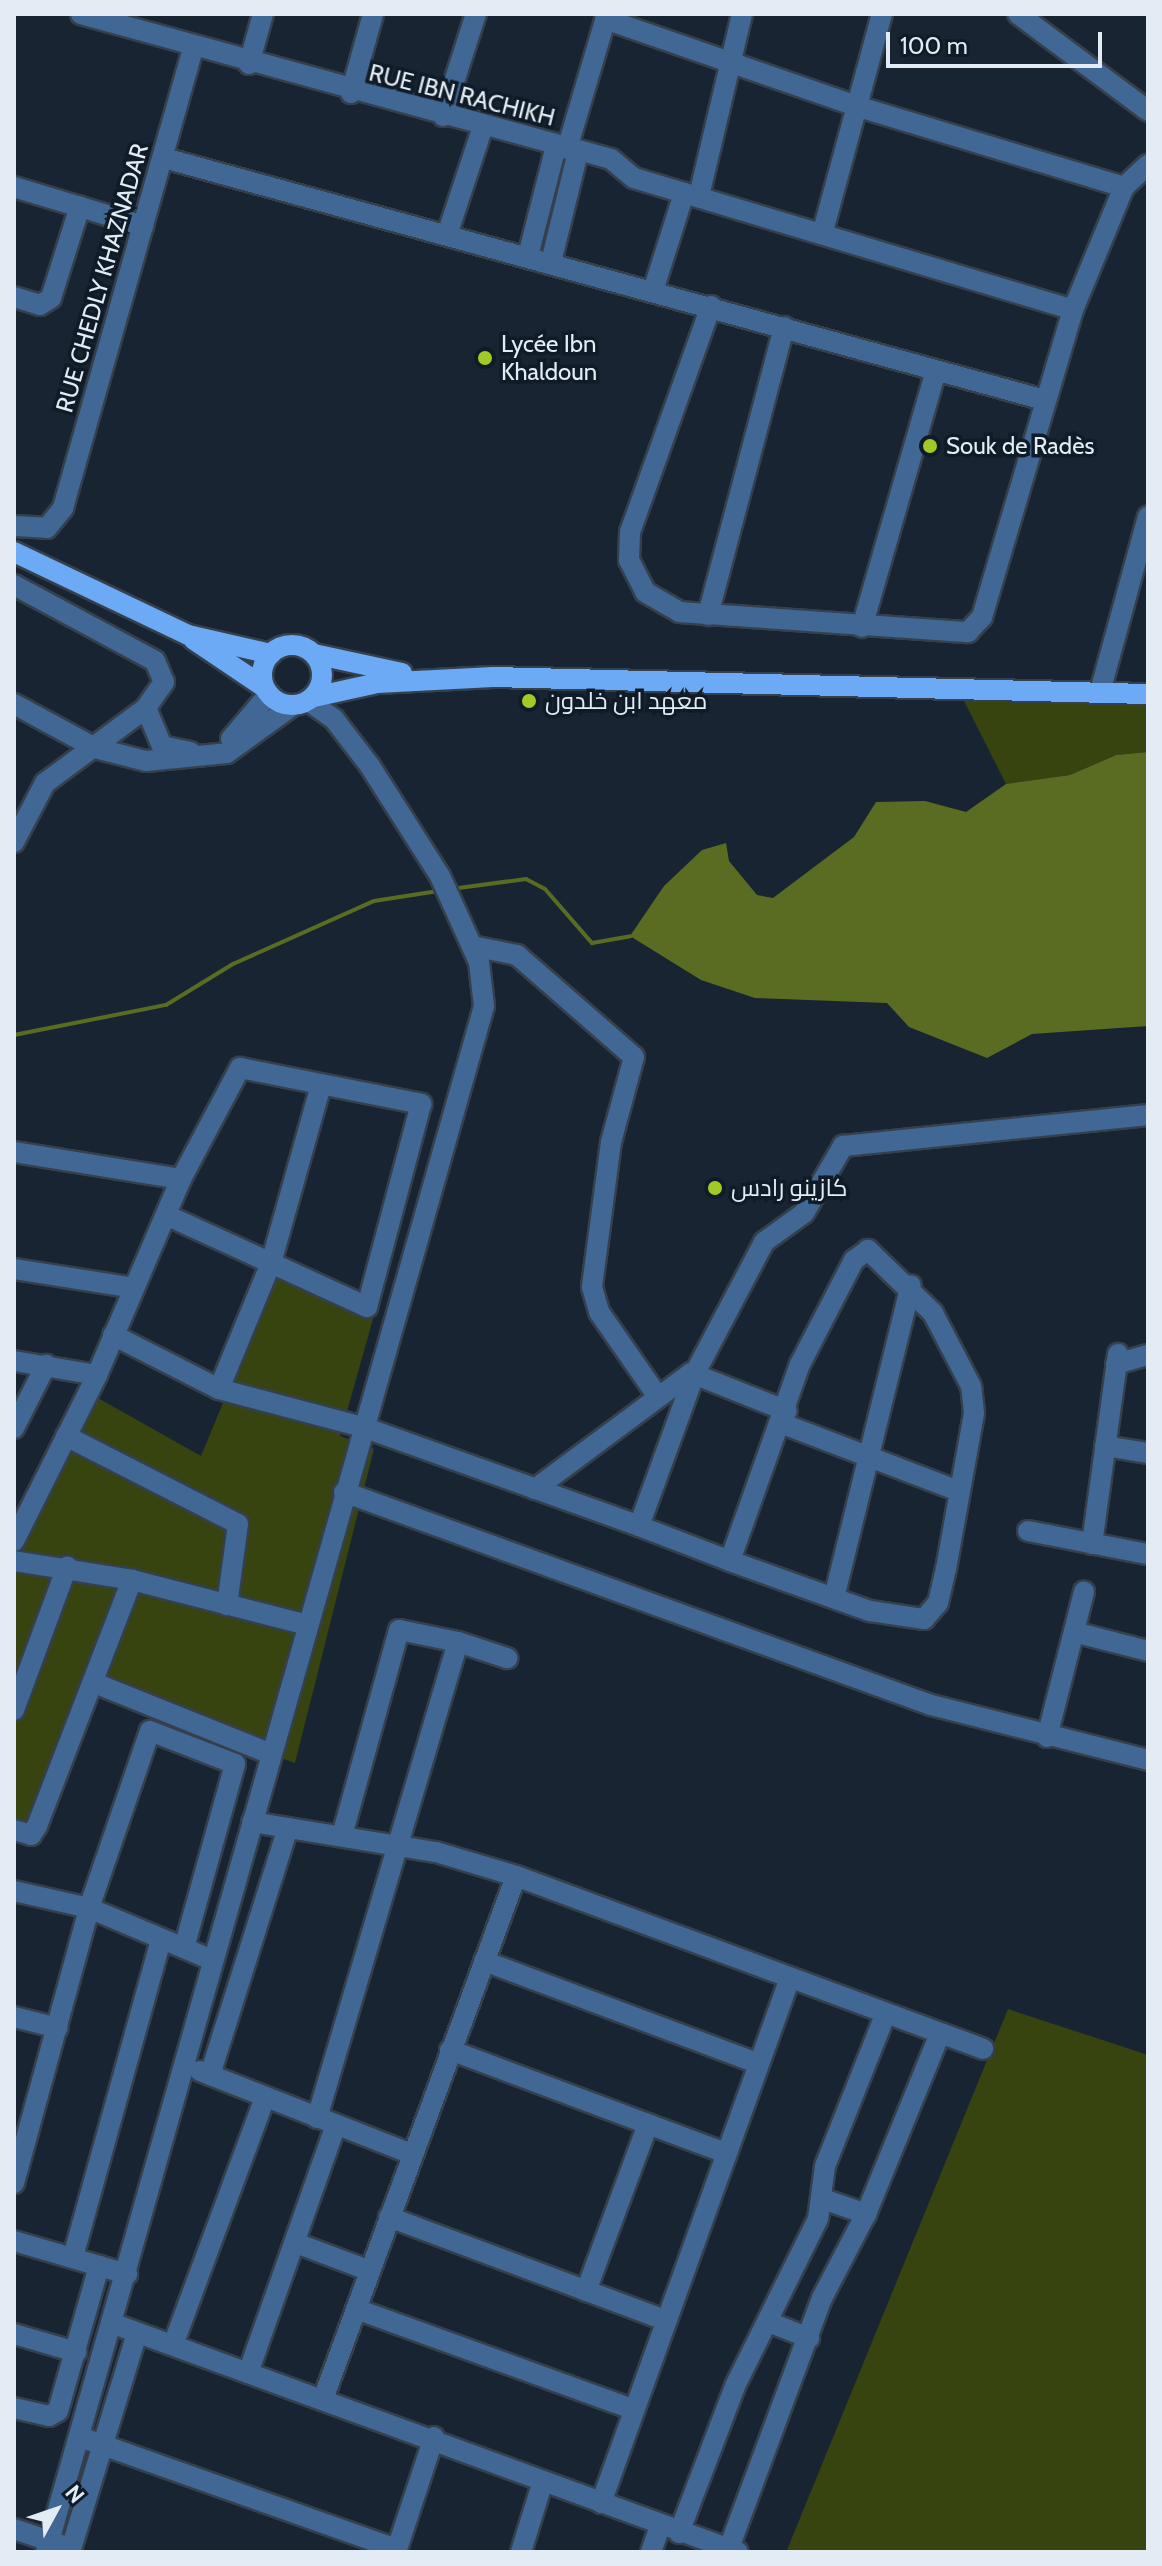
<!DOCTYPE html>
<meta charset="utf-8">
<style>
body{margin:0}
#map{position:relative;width:1162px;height:2566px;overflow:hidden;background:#192432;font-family:Cabin,Cairo,sans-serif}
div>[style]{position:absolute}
.green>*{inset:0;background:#37440f}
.water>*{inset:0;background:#596c22}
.stream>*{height:4px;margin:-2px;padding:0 2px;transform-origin:2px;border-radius:2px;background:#596c22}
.roads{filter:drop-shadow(2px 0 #35404d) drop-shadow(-2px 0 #35404d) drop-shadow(0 2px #35404d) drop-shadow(0 -2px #35404d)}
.minor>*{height:20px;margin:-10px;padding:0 10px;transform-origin:10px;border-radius:10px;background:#416794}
.major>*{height:20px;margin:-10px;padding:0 10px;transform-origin:10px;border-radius:10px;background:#6caaf5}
.major>.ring{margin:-10px;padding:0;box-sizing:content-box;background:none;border:20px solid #6caaf5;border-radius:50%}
.dots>*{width:22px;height:22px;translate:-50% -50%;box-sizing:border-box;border:4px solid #101b28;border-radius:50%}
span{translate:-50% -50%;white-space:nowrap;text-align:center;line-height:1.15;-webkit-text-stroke:7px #101b28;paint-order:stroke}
.street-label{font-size:24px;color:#e3ebf4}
.poi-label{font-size:24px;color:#e3ebf4}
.left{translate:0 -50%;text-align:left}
.frame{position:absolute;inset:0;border:16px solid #e3ebf4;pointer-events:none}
.north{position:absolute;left:16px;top:2470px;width:80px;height:80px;-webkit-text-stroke:6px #101b28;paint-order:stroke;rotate:50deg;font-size:22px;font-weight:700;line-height:32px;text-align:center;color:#e3ebf4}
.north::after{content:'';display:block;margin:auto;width:28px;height:36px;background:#e3ebf4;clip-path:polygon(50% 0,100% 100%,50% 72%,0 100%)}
.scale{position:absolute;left:886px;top:32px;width:216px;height:36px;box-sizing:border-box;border:4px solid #e3ebf4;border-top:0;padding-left:10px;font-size:24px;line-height:28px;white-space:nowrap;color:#e3ebf4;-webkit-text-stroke:6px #101b28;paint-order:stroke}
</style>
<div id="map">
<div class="green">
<i style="clip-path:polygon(956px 685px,1148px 695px,1148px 752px,1116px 755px,1070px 775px,1006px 784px)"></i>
<i style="clip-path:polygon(276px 1275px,373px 1319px,340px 1436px,374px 1449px,295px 1763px,96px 1693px,40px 1843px,14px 1836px,14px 1551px,89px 1393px,201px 1456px)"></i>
<i style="clip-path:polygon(1008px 2009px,1148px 2055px,1148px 2552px,787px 2550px)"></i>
</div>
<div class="water">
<i style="clip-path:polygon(1148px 752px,1148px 1026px,1032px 1034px,987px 1058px,909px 1027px,887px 1003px,755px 998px,701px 980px,630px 936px,664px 886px,702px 850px,726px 843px,729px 861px,757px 895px,773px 898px,854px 837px,876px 802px,925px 801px,966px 812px,1006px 784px,1070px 775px,1116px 755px)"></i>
</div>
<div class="stream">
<i style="left:451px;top:889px;width:76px;rotate:-7.6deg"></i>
<i style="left:526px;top:879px;width:21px;rotate:28deg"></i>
<i style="left:545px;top:889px;width:72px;rotate:49deg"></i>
<i style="left:592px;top:943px;width:39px;rotate:-10deg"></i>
<i style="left:14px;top:1035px;width:155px;rotate:-11.2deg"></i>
<i style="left:166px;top:1005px;width:79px;rotate:-31.5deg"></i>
<i style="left:233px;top:964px;width:154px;rotate:-24.1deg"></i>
<i style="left:374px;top:901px;width:65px;rotate:-8.9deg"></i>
</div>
<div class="roads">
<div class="minor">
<i style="left:81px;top:14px;width:549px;rotate:15.3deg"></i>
<i style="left:611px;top:159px;width:30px;rotate:40deg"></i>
<i style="left:634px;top:178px;width:458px;rotate:16.7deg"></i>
<i style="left:1018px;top:14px;width:162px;rotate:36.7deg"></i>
<i style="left:605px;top:19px;width:266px;rotate:19.1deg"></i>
<i style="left:856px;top:106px;width:280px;rotate:16.8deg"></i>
<i style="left:249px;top:64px;width:52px;rotate:-74.4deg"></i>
<i style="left:351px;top:93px;width:82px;rotate:-74.4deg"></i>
<i style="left:443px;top:116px;width:107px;rotate:-72.1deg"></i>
<i style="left:567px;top:149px;width:141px;rotate:-73.5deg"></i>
<i style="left:164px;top:158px;width:910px;rotate:15.37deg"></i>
<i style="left:14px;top:187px;width:135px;rotate:16.8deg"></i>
<i style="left:699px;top:196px;width:187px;rotate:-76.7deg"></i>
<i style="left:823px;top:231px;width:225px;rotate:-74.8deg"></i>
<i style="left:447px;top:235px;width:115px;rotate:-71.7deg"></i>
<i style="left:528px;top:256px;width:114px;rotate:-75.7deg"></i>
<i style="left:551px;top:262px;width:113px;rotate:-76.2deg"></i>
<i style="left:653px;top:291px;width:103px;rotate:-72.4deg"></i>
<i style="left:14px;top:297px;width:27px;rotate:17deg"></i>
<i style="left:40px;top:305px;width:13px;rotate:-32deg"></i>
<i style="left:51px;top:298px;width:96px;rotate:-72.5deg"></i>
<i style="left:711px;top:306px;width:240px;rotate:109.7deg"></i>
<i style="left:630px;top:532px;width:28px;rotate:92deg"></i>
<i style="left:629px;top:560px;width:36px;rotate:63deg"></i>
<i style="left:645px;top:592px;width:39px;rotate:30deg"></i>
<i style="left:679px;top:612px;width:290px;rotate:4deg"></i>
<i style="left:968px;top:632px;width:21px;rotate:-47deg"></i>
<i style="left:982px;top:617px;width:320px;rotate:-73.5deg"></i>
<i style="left:1073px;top:310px;width:133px;rotate:-67.5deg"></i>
<i style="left:1124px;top:187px;width:33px;rotate:-43deg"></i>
<i style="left:14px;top:526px;width:33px;rotate:3deg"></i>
<i style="left:47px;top:528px;width:26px;rotate:-51deg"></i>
<i style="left:63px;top:508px;width:478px;rotate:-74.2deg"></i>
<i style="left:14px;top:585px;width:160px;rotate:28.3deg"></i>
<i style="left:155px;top:661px;width:23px;rotate:67deg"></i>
<i style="left:164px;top:682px;width:32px;rotate:125deg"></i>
<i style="left:146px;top:708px;width:126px;rotate:143.4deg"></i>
<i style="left:45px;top:783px;width:67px;rotate:117.7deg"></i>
<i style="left:708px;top:615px;width:298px;rotate:-75.2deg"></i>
<i style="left:862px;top:627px;width:266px;rotate:-73.9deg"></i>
<i style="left:1100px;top:692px;width:182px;rotate:-74.7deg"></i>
<i style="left:14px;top:704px;width:92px;rotate:28.5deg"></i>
<i style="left:95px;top:748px;width:53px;rotate:14.3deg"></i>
<i style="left:146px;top:761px;width:81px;rotate:-5.6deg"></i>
<i style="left:227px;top:753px;width:80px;rotate:-35.9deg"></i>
<i style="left:146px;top:708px;width:41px;rotate:67.2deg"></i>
<i style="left:162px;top:746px;width:29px;rotate:12deg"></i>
<i style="left:231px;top:739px;width:59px;rotate:-49.8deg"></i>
<i style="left:472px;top:946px;width:46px;rotate:11.3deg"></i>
<i style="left:517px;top:955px;width:155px;rotate:41.1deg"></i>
<i style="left:634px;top:1057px;width:88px;rotate:105.1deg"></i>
<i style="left:611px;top:1142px;width:146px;rotate:97.5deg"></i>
<i style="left:592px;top:1287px;width:26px;rotate:74deg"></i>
<i style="left:599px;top:1312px;width:103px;rotate:55.2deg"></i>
<i style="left:14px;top:1152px;width:169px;rotate:9.2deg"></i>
<i style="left:14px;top:1269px;width:121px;rotate:9deg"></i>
<i style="left:113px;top:1335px;width:119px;rotate:27deg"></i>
<i style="left:219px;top:1389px;width:149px;rotate:14.8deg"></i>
<i style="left:363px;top:1427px;width:293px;rotate:19.7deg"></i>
<i style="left:639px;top:1526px;width:97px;rotate:21deg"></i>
<i style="left:730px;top:1561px;width:149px;rotate:19.7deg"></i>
<i style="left:870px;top:1611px;width:55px;rotate:8.4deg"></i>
<i style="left:924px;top:1619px;width:21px;rotate:-49deg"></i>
<i style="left:938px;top:1603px;width:35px;rotate:-77deg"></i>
<i style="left:946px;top:1569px;width:158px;rotate:-79.8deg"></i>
<i style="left:974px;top:1413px;width:27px;rotate:-96deg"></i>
<i style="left:971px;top:1386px;width:82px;rotate:-117.5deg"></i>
<i style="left:933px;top:1313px;width:91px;rotate:-135.9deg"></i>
<i style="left:868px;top:1250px;width:17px;rotate:144deg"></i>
<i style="left:854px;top:1260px;width:117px;rotate:117.4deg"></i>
<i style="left:800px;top:1364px;width:209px;rotate:109.6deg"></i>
<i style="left:14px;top:1361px;width:84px;rotate:9.6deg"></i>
<i style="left:1116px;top:1364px;width:33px;rotate:-16deg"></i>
<i style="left:219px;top:1389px;width:136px;rotate:-67.6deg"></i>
<i style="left:271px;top:1263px;width:185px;rotate:-74.3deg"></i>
<i style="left:783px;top:1424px;width:187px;rotate:20.9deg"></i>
<i style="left:14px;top:1428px;width:71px;rotate:-63.1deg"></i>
<i style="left:66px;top:1436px;width:193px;rotate:27.1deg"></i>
<i style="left:238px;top:1524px;width:82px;rotate:97.7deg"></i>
<i style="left:1105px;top:1446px;width:44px;rotate:9.2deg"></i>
<i style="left:535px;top:1489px;width:194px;rotate:-36.6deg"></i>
<i style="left:691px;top:1373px;width:103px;rotate:21.6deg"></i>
<i style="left:344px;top:1492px;width:624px;rotate:19.94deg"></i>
<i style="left:931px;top:1705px;width:224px;rotate:14.2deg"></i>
<i style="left:639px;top:1526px;width:163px;rotate:-69.9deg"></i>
<i style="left:695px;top:1373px;width:148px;rotate:-62.2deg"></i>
<i style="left:764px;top:1242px;width:49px;rotate:-35.9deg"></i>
<i style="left:804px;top:1213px;width:78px;rotate:-59.8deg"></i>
<i style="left:843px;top:1146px;width:307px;rotate:-5.8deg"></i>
<i style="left:1028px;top:1531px;width:122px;rotate:10.9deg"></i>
<i style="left:14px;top:1541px;width:186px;rotate:-63.4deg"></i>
<i style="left:97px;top:1375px;width:213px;rotate:-66.8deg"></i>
<i style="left:181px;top:1179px;width:126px;rotate:-62deg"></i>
<i style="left:240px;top:1068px;width:185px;rotate:11.2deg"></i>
<i style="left:421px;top:1104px;width:210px;rotate:104.9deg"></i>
<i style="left:367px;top:1307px;width:219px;rotate:-155.4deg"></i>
<i style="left:1092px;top:1544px;width:192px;rotate:-82.2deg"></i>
<i style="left:14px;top:1561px;width:120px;rotate:9.1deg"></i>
<i style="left:132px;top:1580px;width:181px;rotate:14.4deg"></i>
<i style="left:834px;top:1598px;width:322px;rotate:-76.2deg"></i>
<i style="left:1074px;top:1632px;width:76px;rotate:14.4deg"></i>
<i style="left:458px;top:1642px;width:52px;rotate:18.1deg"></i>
<i style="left:97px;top:1684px;width:188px;rotate:21.9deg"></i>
<i style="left:14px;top:1710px;width:153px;rotate:-69.7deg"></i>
<i style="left:1047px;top:1737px;width:150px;rotate:-75.7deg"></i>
<i style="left:252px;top:1822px;width:186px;rotate:9.3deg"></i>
<i style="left:436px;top:1852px;width:84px;rotate:16.7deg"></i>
<i style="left:516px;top:1876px;width:498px;rotate:20.3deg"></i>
<i style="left:14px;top:1830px;width:18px;rotate:16deg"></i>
<i style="left:31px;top:1835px;width:11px;rotate:-56deg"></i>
<i style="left:37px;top:1826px;width:264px;rotate:-68.9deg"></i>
<i style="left:14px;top:1891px;width:77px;rotate:12.8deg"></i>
<i style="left:89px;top:1908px;width:134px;rotate:22.9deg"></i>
<i style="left:484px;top:1961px;width:291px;rotate:20.5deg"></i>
<i style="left:14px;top:2017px;width:45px;rotate:14deg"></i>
<i style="left:450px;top:2050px;width:294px;rotate:20.5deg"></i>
<i style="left:200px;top:2071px;width:228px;rotate:21.4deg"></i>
<i style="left:210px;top:2075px;width:259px;rotate:-72.5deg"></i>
<i style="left:317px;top:2118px;width:496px;rotate:-73.5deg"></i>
<i style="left:458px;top:1642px;width:60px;rotate:-168.5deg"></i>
<i style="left:399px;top:1630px;width:214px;rotate:105.5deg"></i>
<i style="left:14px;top:2183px;width:285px;rotate:-74.7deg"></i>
<i style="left:89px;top:1908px;width:187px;rotate:-71deg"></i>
<i style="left:150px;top:1731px;width:91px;rotate:21.2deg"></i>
<i style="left:235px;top:1764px;width:191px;rotate:105.5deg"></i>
<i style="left:823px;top:2199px;width:46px;rotate:19.2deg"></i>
<i style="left:389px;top:2217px;width:294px;rotate:20.5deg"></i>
<i style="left:14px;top:2241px;width:118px;rotate:16.3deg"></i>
<i style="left:296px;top:2243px;width:79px;rotate:20.7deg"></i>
<i style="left:73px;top:2257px;width:330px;rotate:-74.5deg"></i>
<i style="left:586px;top:2291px;width:178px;rotate:-69.6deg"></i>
<i style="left:356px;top:2309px;width:294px;rotate:19.9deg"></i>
<i style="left:771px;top:2323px;width:41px;rotate:21.5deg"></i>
<i style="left:114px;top:2324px;width:664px;rotate:20.07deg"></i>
<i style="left:14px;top:2334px;width:65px;rotate:16.2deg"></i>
<i style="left:173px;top:2345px;width:264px;rotate:-69.6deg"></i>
<i style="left:248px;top:2373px;width:263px;rotate:-70.5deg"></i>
<i style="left:323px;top:2399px;width:557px;rotate:-69.74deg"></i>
<i style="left:14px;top:2408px;width:36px;rotate:13deg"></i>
<i style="left:49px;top:2416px;width:10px;rotate:-29deg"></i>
<i style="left:58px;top:2411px;width:151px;rotate:-74.2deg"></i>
<i style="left:80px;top:2437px;width:336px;rotate:19.5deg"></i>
<i style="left:601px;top:2503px;width:558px;rotate:-70.2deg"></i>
<i style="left:14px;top:2529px;width:50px;rotate:18.8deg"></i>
<i style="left:679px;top:2533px;width:157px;rotate:-69.1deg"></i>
<i style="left:735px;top:2386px;width:186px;rotate:-63.6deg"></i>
<i style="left:818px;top:2219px;width:53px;rotate:-82.5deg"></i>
<i style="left:825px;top:2166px;width:162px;rotate:-68.3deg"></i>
<i style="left:729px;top:2548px;width:267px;rotate:-69.6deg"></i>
<i style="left:822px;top:2298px;width:95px;rotate:-62.4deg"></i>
<i style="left:866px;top:2214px;width:195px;rotate:-67.7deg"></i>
<i style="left:71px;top:2549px;width:226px;rotate:-73deg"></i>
<i style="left:46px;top:2552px;width:1607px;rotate:-74.18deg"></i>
<i style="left:484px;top:1006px;width:44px;rotate:-96.5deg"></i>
<i style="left:479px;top:962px;width:94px;rotate:-114.4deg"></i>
<i style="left:440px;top:876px;width:130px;rotate:-122.5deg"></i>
<i style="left:370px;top:766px;width:59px;rotate:-127.5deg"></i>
<i style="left:334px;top:719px;width:32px;rotate:-145deg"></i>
<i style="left:396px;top:2552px;width:121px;rotate:-71.7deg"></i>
<i style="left:521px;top:2552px;width:74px;rotate:-72.8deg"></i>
<i style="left:651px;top:2552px;width:28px;rotate:-71deg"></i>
</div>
<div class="major">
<i style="left:14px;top:552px;width:193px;rotate:25.5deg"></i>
<i style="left:188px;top:635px;width:85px;rotate:12.9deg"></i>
<i style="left:194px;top:640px;width:84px;rotate:33.9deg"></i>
<i class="ring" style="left:262px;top:645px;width:40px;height:40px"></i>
<i style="left:314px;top:654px;width:90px;rotate:12.2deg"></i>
<i style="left:314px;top:697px;width:65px;rotate:-12.5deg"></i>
<i style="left:377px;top:683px;width:116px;rotate:-3deg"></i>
<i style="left:493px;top:677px;width:655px;rotate:1.49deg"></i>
</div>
</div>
<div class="dots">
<i style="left:485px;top:358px;background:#a3c926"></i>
<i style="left:930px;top:446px;background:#a3c926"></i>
<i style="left:529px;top:701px;background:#a3c926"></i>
<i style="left:715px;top:1188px;background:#a3c926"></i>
</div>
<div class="street-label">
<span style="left:462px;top:95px;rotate:14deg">RUE IBN RACHIKH</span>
<span style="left:102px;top:278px;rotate:-74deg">RUE CHEDLY KHAZNADAR</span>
</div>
<div class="poi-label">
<span class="left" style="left:501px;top:358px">Lycée Ibn<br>Khaldoun</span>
<span class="left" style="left:946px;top:446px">Souk de Radès</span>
<span class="left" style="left:545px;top:701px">معهد ابن خلدون</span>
<span class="left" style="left:731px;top:1188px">كازينو رادس</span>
</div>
<div class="frame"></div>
<div class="north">N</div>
<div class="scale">100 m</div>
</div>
